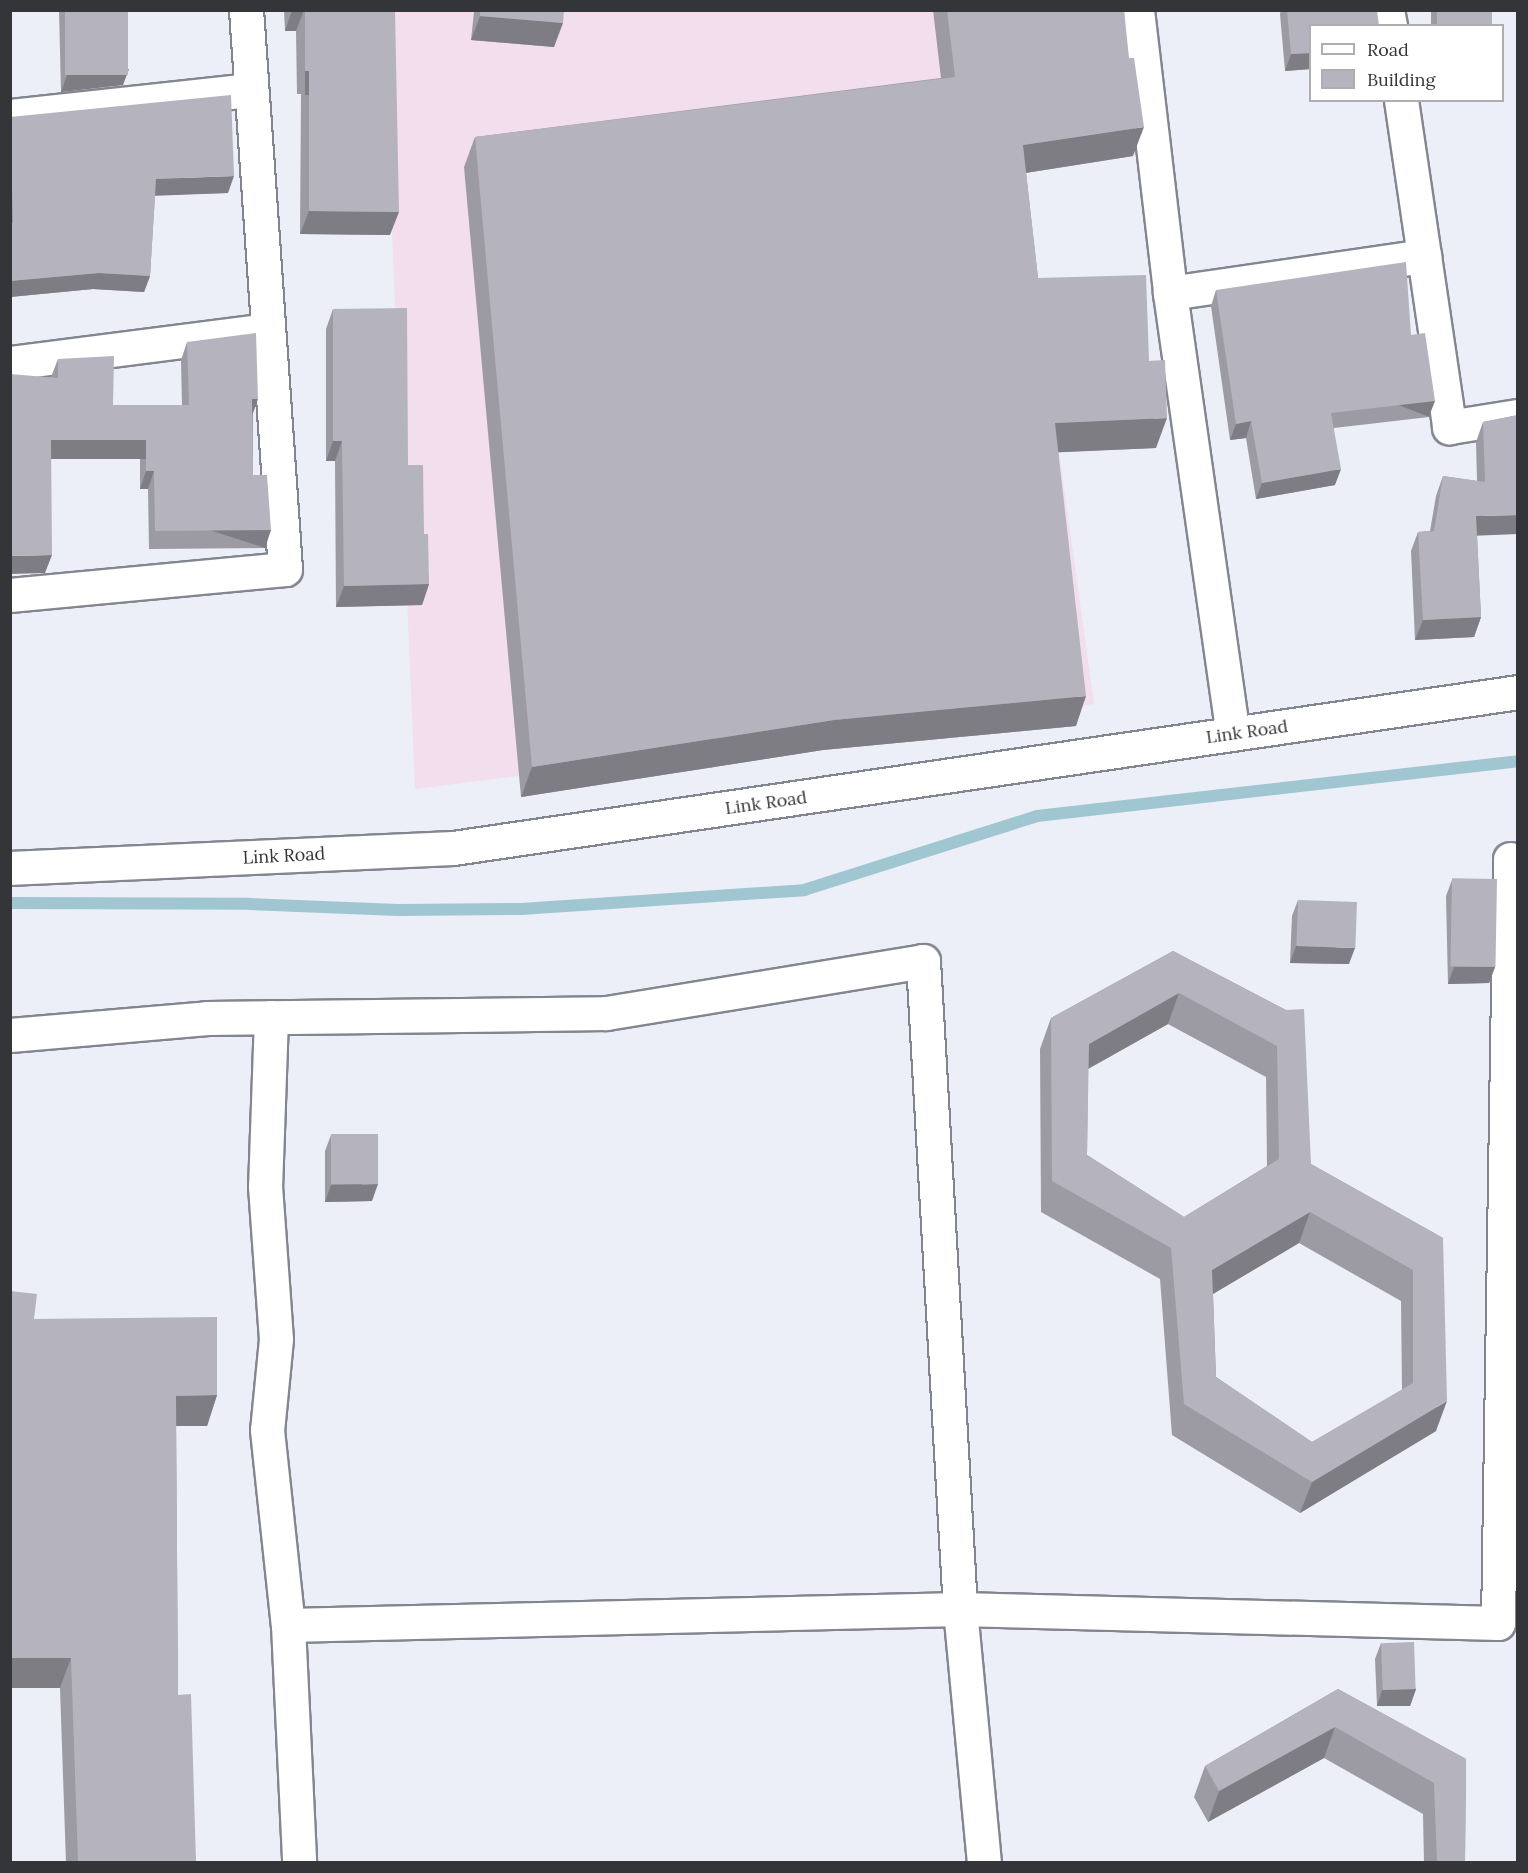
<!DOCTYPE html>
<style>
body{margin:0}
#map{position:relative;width:1528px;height:1873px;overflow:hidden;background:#eceef8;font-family:Lora,serif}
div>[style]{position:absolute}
.education>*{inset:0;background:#f2deed}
.stream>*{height:12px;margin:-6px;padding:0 6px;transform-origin:6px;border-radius:6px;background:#a0c6d2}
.roads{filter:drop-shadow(2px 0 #84868f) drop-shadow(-2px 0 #84868f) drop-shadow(0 2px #84868f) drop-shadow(0 -2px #84868f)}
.street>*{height:33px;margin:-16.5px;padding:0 16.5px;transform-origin:16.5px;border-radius:16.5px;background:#fff}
.secondary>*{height:33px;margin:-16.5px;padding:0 16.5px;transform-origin:16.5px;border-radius:16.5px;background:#fff}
.wall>*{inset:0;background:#9c9aa3;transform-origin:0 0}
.shaded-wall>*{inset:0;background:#7f7d84;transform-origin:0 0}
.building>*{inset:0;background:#b5b3bd;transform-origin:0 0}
span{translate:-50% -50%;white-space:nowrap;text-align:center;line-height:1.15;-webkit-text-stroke:5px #fff;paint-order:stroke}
.street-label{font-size:18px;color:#343539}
.frame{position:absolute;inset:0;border:12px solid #343539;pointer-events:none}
.legend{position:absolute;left:1309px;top:24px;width:195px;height:78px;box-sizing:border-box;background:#fff;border:2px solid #aeaeb0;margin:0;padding:8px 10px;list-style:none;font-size:18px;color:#343539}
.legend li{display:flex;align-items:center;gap:12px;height:30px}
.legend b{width:30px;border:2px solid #aeaeb0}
</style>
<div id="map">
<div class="education">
<i style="clip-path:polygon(383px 11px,998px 11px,1094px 704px,415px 789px)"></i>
</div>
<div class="stream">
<i style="left:10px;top:903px;width:240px;rotate:0.2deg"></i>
<i style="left:250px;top:904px;width:148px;rotate:2.3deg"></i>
<i style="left:398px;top:910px;width:123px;rotate:-0.5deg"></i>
<i style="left:521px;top:909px;width:284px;rotate:-3.8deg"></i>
<i style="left:804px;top:890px;width:244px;rotate:-17.6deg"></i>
<i style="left:1037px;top:816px;width:484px;rotate:-6.5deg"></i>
</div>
<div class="roads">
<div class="street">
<i style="left:1137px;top:10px;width:285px;rotate:83.3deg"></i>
<i style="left:1170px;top:293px;width:445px;rotate:81.9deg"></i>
<i style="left:1387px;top:10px;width:16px;rotate:79deg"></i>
<i style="left:1401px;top:100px;width:331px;rotate:81.6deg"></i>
<i style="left:1449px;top:427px;width:70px;rotate:-9.1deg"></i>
<i style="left:10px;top:116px;width:242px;rotate:-6.2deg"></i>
<i style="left:1170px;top:293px;width:257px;rotate:-8.3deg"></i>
<i style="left:10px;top:363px;width:258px;rotate:-7.3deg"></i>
<i style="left:10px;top:595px;width:276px;rotate:-5.4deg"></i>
<i style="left:285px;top:569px;width:560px;rotate:-93.99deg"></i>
<i style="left:271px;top:1017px;width:169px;rotate:92deg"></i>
<i style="left:265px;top:1186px;width:153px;rotate:85.9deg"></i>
<i style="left:276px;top:1339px;width:91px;rotate:95.6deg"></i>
<i style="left:267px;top:1430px;width:196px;rotate:83.9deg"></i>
<i style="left:288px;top:1625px;width:237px;rotate:87.3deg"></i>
<i style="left:10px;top:1035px;width:198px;rotate:-4.9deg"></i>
<i style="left:207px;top:1018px;width:399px;rotate:-0.7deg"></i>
<i style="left:606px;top:1013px;width:321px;rotate:-9.3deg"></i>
<i style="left:923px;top:961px;width:649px;rotate:86.73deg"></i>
<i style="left:960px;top:1609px;width:254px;rotate:84.6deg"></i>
<i style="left:288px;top:1625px;width:672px;rotate:-1.36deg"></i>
<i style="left:960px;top:1609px;width:538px;rotate:1.49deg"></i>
<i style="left:1498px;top:1623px;width:764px;rotate:-89.1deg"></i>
</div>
<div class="secondary">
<i style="left:10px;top:868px;width:443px;rotate:-2.6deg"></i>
<i style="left:453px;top:848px;width:1076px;rotate:-8.33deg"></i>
</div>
</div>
<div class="wall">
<i style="clip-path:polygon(59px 10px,128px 10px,123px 85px,61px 92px)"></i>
<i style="clip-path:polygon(284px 10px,395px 10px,390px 235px,300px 234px,301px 94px,297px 94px,296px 31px,285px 31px)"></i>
<i style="clip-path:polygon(460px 10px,564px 10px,554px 47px,471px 40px,474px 12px)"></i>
<i style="clip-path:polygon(933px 10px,1124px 10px,1133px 156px,1026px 173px,1038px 278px,1149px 361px,1156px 448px,1058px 452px,1076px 726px,823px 750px,521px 797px,464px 167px,475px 137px,941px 78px)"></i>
<i style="clip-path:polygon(1281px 10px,1377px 10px,1311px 26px,1311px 69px,1285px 71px,1280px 14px)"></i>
<i style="left:1431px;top:10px;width:61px;height:16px"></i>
<i style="clip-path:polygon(10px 117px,228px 193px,155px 195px,150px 276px,144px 292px,93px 289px,10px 297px)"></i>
<i style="clip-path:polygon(1216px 290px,1411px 335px,1429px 417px,1334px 428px,1335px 485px,1256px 499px,1246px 438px,1230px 440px,1211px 306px)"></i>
<i style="clip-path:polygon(333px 309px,408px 465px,424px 534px,429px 584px,422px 605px,336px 607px,335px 461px,326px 461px,326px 329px)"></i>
<i style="clip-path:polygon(187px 342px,253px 414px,253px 475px,265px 548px,149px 549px,148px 489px,140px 489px,140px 458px,51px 458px,45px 573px,51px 377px,58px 359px,113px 405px,182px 405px,181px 360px)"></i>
<i style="clip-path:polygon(1518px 415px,1477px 536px,1481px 617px,1474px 637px,1415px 640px,1411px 551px,1418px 532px,1430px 531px,1436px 496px,1443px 476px,1477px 481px,1476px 442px,1483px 422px)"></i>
<i style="clip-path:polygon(1452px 880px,1495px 967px,1489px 983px,1448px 984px,1446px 896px)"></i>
<i style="clip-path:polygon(1298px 900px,1349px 964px,1290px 963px,1292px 916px)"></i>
<i style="clip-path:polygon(evenodd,1173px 951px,1286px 1010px,1311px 1164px,1443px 1238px,1436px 1431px,1300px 1513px,1172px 1435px,1160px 1279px,1041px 1212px,1040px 1049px,1051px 1018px,1173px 951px,1168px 1024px,1266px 1077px,1267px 1166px,1184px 1217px,1087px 1155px,1088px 1069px,1168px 1024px,1173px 951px,1299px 1243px,1401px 1301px,1402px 1390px,1312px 1442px,1216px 1377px,1213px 1294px,1299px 1243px)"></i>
<i style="clip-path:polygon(331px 1135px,372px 1201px,325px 1202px,325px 1151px)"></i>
<i style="clip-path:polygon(10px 1291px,34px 1319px,217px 1395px,207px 1426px,176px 1426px,178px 1695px,196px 1863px,66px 1863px,60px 1688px,10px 1688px)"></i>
<i style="clip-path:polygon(1381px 1643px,1416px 1689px,1410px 1706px,1377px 1706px,1375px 1659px)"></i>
<i style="clip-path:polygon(1338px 1689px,1466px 1759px,1465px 1863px,1424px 1863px,1423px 1814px,1324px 1758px,1208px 1822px,1194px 1797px,1205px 1766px)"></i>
</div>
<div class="shaded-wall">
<i style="clip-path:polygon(292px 10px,304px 10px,296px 31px,285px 31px)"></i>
<i style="clip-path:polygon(460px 10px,474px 10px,474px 12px)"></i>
<i style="clip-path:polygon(480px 16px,563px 23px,554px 47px,471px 40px)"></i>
<i style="clip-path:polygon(1311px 53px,1311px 69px,1285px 71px,1291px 54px)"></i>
<i style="clip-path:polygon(129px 69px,123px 85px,61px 92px,67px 75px)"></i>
<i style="left:305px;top:71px;width:4px;height:24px"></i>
<i style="clip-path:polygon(1144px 127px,1133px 156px,1012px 175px,1023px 145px)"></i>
<i style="clip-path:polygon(234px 176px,228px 193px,150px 196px,156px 179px)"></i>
<i style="clip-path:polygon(309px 211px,399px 212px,390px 235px,300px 234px)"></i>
<i style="clip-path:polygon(99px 273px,150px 276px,144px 292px,93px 289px,10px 297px,10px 281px)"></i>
<i style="clip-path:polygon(252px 399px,258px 399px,252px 416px)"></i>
<i style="left:1435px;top:401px;width:17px;height:105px;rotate:111deg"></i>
<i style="clip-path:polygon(1167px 418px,1156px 448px,1044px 453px,1055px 423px)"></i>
<i style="clip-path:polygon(1251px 421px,1246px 438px,1230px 440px,1236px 424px)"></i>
<i style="left:51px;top:440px;width:95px;height:19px"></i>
<i style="clip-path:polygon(333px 441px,342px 441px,335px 461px,326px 461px)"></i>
<i style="clip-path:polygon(1341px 469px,1335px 485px,1256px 499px,1262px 483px)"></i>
<i style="clip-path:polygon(146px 471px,154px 471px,148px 489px,140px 489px)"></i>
<i style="clip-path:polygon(1518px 515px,1518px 534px,1469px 536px,1476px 516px)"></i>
<i style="left:271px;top:530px;width:19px;height:116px;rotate:108deg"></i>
<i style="clip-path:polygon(52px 555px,45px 573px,10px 574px,10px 556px)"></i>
<i style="clip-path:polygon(429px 584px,422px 605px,336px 607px,344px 586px)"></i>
<i style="clip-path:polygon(1481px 617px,1474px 637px,1415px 640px,1423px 620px)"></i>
<i style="clip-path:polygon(1086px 696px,1076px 726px,823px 750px,521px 797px,532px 767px,834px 720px)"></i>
<i style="clip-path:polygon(1296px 946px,1355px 948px,1349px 964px,1290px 963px)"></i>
<i style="clip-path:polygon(1454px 967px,1495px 967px,1489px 983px,1448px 984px)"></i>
<i style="clip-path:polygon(1179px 993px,1168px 1024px,1077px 1075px,1089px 1044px)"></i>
<i style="clip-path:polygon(378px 1184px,372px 1201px,325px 1202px,331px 1185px)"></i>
<i style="clip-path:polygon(1310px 1212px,1299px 1243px,1201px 1301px,1212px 1270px)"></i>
<i style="clip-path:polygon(217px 1395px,207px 1426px,165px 1426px,176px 1396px)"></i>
<i style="clip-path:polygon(1447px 1401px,1436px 1431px,1300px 1513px,1312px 1482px)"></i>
<i style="clip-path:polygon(10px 1658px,71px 1658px,60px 1688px,10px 1688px)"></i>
<i style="clip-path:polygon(1416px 1689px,1410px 1706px,1377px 1706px,1382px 1690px)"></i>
<i style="clip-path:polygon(1335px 1727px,1324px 1758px,1208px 1822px,1219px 1791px)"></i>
</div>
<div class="building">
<i style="left:65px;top:10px;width:63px;height:65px"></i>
<i style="clip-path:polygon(305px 10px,395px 10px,399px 212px,309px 211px,309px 71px,305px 71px)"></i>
<i style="clip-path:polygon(480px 10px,564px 10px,563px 23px,480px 16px)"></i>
<i style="clip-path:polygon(947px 10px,1124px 10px,1129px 58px,1134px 58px,1144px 127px,1023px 145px,1038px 278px,1146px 275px,1149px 361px,1165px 360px,1167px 418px,1055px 423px,1086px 696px,834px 720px,532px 767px,475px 137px,955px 77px)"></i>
<i style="clip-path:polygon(1287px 10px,1377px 10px,1379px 26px,1311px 26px,1311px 53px,1291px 54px)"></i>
<i style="left:1437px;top:10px;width:55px;height:16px"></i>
<i style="clip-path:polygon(231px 95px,234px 176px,156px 179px,150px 276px,99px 273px,10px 281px,10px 223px,13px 223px,10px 117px)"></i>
<i style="clip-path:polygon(1406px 262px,1411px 335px,1425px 333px,1435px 401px,1331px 413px,1341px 469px,1262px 483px,1251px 421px,1236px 424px,1216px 290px)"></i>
<i style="clip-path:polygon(407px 308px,408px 465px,423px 465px,424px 534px,428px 534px,429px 584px,344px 586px,342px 441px,333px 441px,333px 309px)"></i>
<i style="clip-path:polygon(256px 333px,258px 399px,252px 399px,253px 475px,267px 475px,271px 530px,155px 531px,154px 471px,146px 471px,146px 440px,51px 440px,52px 555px,10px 556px,10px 374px,58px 378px,58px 359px,114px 356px,113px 405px,189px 405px,187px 342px)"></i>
<i style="clip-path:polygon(1518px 415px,1518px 515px,1476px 516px,1481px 617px,1423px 620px,1418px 532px,1434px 531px,1443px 476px,1485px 482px,1483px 422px)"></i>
<i style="left:1497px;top:879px;width:88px;height:45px;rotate:91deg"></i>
<i style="left:1298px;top:900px;width:59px;height:46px;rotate:2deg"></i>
<i style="clip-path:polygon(evenodd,1173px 951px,1286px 1010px,1304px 1009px,1311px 1164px,1443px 1238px,1447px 1401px,1312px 1482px,1184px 1404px,1171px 1248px,1052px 1181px,1051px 1018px,1173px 951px,1179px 993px,1277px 1046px,1279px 1159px,1184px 1217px,1087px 1155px,1089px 1044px,1179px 993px,1173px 951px,1310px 1212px,1413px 1270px,1413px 1383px,1312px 1442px,1216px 1377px,1212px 1270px,1310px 1212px)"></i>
<i style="left:378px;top:1134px;width:50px;height:47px;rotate:90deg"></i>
<i style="clip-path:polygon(10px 1291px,37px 1294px,34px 1319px,217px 1317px,217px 1395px,176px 1396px,178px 1695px,191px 1694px,196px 1863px,74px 1863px,78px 1862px,71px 1658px,10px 1658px)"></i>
<i style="left:1414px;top:1642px;width:47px;height:33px;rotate:88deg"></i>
<i style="clip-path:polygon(1338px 1689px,1466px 1759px,1465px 1863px,1437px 1863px,1434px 1783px,1335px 1727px,1219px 1791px,1205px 1766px)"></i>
</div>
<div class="street-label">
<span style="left:1247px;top:732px;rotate:-8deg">Link Road</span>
<span style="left:766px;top:803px;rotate:-8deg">Link Road</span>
<span style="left:284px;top:856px;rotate:-3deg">Link Road</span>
</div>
<div class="frame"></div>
<ul class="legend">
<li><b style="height:8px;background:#fff"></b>Road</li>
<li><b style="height:16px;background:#b5b3bd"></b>Building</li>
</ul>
</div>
